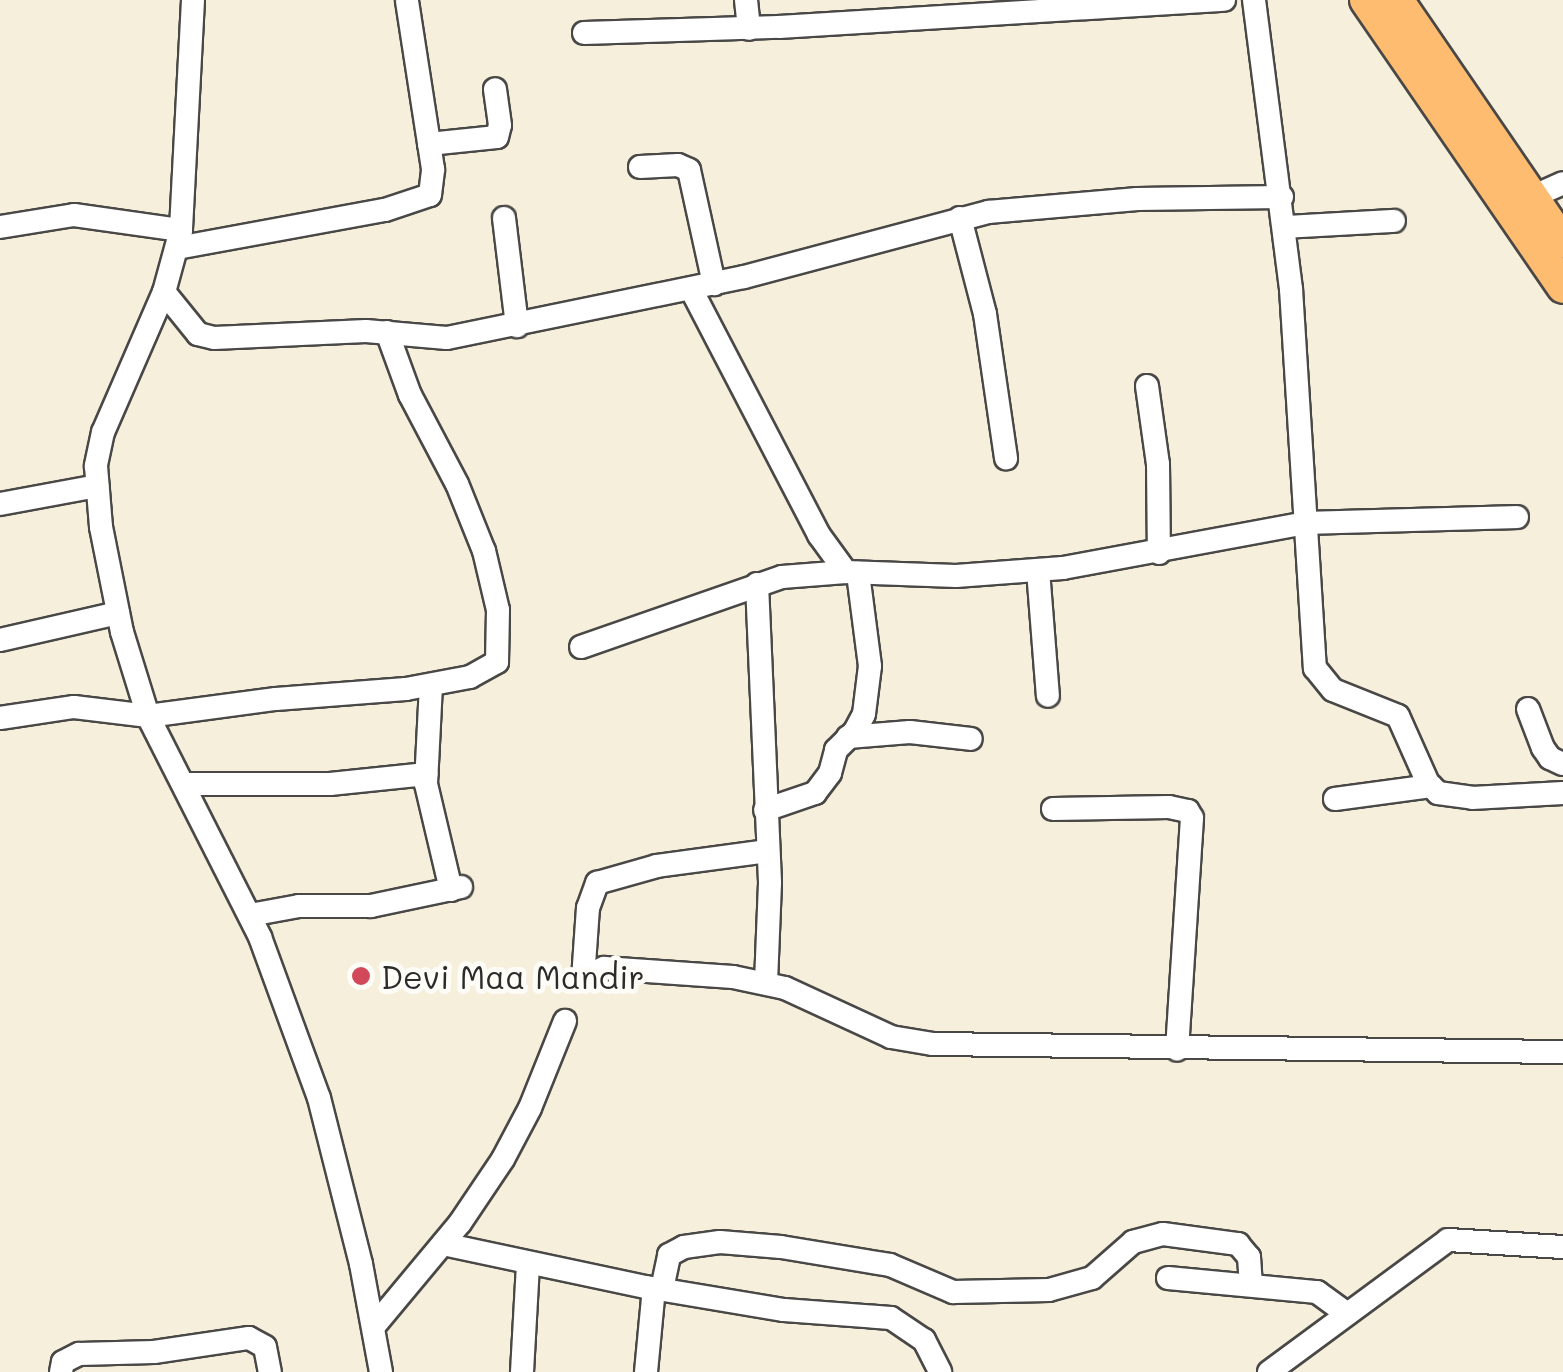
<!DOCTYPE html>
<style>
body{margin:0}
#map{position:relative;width:1563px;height:1372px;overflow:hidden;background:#f5efdc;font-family:Mali,sans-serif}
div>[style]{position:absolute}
.roads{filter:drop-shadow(2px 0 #494846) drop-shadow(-2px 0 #494846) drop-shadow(0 2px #494846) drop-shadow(0 -2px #494846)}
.minor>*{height:22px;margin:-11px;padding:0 11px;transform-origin:11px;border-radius:11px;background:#fff}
.highway>*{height:32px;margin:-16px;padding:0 16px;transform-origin:16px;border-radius:16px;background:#febc71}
.dots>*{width:28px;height:28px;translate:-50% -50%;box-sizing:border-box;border:5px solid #fdfcf7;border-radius:50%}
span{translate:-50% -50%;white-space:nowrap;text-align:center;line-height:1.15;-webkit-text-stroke:10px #fdfcf7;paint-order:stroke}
.poi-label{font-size:32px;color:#2b2b2b}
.left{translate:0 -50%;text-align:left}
</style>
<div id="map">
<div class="roads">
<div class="minor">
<i style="left:193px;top:0;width:230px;rotate:93deg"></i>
<i style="left:181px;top:230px;width:64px;rotate:105.3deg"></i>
<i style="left:164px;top:292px;width:153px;rotate:113.5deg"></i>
<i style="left:103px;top:432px;width:35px;rotate:102deg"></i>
<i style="left:96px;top:466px;width:61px;rotate:85.3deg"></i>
<i style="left:101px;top:527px;width:107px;rotate:78.7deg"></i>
<i style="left:122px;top:632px;width:88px;rotate:72.8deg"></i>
<i style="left:148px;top:716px;width:248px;rotate:63.1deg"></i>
<i style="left:260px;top:937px;width:171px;rotate:69.9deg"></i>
<i style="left:319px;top:1098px;width:171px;rotate:75.8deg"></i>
<i style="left:361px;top:1264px;width:110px;rotate:79.5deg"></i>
<i style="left:746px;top:0;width:29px;rotate:84deg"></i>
<i style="left:1254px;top:0;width:291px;rotate:82.7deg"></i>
<i style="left:1291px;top:289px;width:380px;rotate:86.4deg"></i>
<i style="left:1315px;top:668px;width:28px;rotate:51deg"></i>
<i style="left:1333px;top:690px;width:70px;rotate:21.8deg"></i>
<i style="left:1398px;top:716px;width:73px;rotate:65.9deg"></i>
<i style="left:1428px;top:783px;width:14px;rotate:45deg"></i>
<i style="left:1438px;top:793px;width:34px;rotate:8deg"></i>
<i style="left:1472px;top:798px;width:91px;rotate:-3.1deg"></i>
<i style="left:584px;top:33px;width:195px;rotate:-1.8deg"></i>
<i style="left:779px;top:27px;width:446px;rotate:-3.5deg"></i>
<i style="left:429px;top:144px;width:68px;rotate:-5.9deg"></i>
<i style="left:497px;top:137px;width:12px;rotate:-76deg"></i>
<i style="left:500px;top:125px;width:36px;rotate:-98deg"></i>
<i style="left:640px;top:167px;width:38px;rotate:-3deg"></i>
<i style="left:678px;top:165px;width:12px;rotate:24deg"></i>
<i style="left:689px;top:170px;width:117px;rotate:77.6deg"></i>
<i style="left:1523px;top:205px;width:12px;rotate:-42deg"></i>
<i style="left:1532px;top:197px;width:34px;rotate:-24deg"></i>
<i style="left:504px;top:218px;width:109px;rotate:83.1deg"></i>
<i style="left:960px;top:218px;width:99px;rotate:75.4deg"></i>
<i style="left:985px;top:314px;width:146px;rotate:81.7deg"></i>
<i style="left:0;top:227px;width:75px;rotate:-9.2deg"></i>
<i style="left:74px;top:215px;width:108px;rotate:8deg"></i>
<i style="left:1285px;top:227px;width:109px;rotate:-3.2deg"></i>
<i style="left:177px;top:248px;width:211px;rotate:-10.4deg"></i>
<i style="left:385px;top:210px;width:47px;rotate:-18.4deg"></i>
<i style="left:430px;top:195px;width:26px;rotate:-83deg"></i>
<i style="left:433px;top:169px;width:170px;rotate:-98.8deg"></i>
<i style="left:691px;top:289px;width:277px;rotate:62.5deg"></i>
<i style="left:819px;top:535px;width:46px;rotate:53.9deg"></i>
<i style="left:846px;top:572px;width:110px;rotate:2.1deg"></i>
<i style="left:956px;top:576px;width:107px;rotate:-4.3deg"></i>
<i style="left:1063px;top:568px;width:247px;rotate:-10.5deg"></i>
<i style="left:1306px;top:523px;width:211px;rotate:-1.6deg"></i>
<i style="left:164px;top:292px;width:54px;rotate:51deg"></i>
<i style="left:198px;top:334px;width:16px;rotate:14deg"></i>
<i style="left:214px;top:338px;width:152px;rotate:-2.6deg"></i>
<i style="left:366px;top:331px;width:81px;rotate:4.9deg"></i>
<i style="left:447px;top:338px;width:303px;rotate:-11.6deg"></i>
<i style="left:744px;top:277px;width:253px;rotate:-14.9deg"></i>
<i style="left:988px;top:212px;width:150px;rotate:-5deg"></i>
<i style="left:1137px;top:199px;width:145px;rotate:-0.8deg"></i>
<i style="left:1147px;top:386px;width:79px;rotate:82deg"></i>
<i style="left:1158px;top:464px;width:89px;rotate:89.4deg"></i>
<i style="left:0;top:504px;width:99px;rotate:-10.5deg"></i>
<i style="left:1038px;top:570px;width:126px;rotate:85.5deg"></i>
<i style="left:757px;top:584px;width:299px;rotate:87.5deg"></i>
<i style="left:770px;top:883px;width:100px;rotate:92.3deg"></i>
<i style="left:0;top:640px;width:121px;rotate:-12.9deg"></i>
<i style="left:581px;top:647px;width:213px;rotate:-19.2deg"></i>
<i style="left:782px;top:577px;width:64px;rotate:-4.5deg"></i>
<i style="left:431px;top:685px;width:99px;rotate:92.9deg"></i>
<i style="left:426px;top:784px;width:109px;rotate:76.7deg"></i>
<i style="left:1528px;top:709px;width:42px;rotate:69deg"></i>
<i style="left:1543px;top:748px;width:12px;rotate:55deg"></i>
<i style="left:1550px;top:758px;width:14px;rotate:25deg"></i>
<i style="left:0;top:718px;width:75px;rotate:-8.5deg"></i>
<i style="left:74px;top:707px;width:75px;rotate:6.9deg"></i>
<i style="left:148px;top:716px;width:129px;rotate:-7.6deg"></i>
<i style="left:276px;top:699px;width:130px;rotate:-4.4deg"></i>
<i style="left:406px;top:689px;width:65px;rotate:-10.6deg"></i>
<i style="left:470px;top:677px;width:31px;rotate:-29deg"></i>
<i style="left:497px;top:662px;width:52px;rotate:-88.9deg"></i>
<i style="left:498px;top:610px;width:61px;rotate:-103.3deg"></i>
<i style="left:484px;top:551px;width:72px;rotate:-111.9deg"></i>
<i style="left:457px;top:484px;width:101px;rotate:-117.8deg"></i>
<i style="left:410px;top:395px;width:67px;rotate:-110.1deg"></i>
<i style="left:848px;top:737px;width:62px;rotate:-4.6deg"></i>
<i style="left:910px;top:732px;width:61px;rotate:6.5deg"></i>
<i style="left:185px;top:784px;width:145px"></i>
<i style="left:330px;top:784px;width:97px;rotate:-5.9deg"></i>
<i style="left:1335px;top:799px;width:97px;rotate:-7.7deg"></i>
<i style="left:1053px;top:809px;width:116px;rotate:-1deg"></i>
<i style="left:1169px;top:807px;width:19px;rotate:12deg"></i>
<i style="left:1188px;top:811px;width:8px;rotate:60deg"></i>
<i style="left:1192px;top:818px;width:232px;rotate:93.7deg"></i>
<i style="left:765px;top:810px;width:53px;rotate:-18.8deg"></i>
<i style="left:815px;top:793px;width:25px;rotate:-53deg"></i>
<i style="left:830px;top:773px;width:24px;rotate:-75deg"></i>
<i style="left:836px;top:750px;width:27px;rotate:-45deg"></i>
<i style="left:855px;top:731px;width:19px;rotate:-62deg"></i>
<i style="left:864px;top:714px;width:48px;rotate:-82.9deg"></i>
<i style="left:870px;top:666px;width:94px;rotate:-97.4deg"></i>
<i style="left:250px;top:915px;width:50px;rotate:-10.4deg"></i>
<i style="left:299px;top:906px;width:72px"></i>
<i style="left:371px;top:906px;width:92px;rotate:-11.9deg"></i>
<i style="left:583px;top:979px;width:24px;rotate:-28deg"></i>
<i style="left:604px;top:968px;width:129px;rotate:4deg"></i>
<i style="left:733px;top:977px;width:53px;rotate:11.9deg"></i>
<i style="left:785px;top:988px;width:117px;rotate:24.8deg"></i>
<i style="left:891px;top:1037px;width:43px;rotate:9.5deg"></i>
<i style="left:933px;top:1044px;width:630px;rotate:0.73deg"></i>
<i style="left:583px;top:979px;width:71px;rotate:-86deg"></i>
<i style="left:588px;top:908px;width:27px;rotate:-70deg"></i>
<i style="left:597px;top:883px;width:62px;rotate:-15.8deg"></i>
<i style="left:657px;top:866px;width:112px;rotate:-7.7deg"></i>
<i style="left:443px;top:1244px;width:208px;rotate:12deg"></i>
<i style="left:646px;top:1287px;width:140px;rotate:9.5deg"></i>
<i style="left:784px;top:1310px;width:107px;rotate:4.3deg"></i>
<i style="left:891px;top:1318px;width:40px;rotate:34deg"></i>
<i style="left:924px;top:1340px;width:36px;rotate:63deg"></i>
<i style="left:1168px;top:1278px;width:150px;rotate:5.4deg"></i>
<i style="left:1317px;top:1292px;width:37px;rotate:36deg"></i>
<i style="left:662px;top:1289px;width:35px;rotate:-78deg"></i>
<i style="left:669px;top:1255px;width:17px;rotate:-28deg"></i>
<i style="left:684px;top:1247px;width:36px;rotate:-8deg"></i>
<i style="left:720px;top:1242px;width:61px;rotate:4.7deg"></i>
<i style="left:781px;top:1247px;width:110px;rotate:9.4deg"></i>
<i style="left:890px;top:1265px;width:69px;rotate:23.2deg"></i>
<i style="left:953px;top:1292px;width:96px;rotate:-1.2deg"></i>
<i style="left:1049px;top:1290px;width:45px;rotate:-15.6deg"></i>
<i style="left:1092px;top:1278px;width:55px;rotate:-41.3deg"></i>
<i style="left:1133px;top:1242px;width:31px;rotate:-15deg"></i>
<i style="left:1163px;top:1234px;width:76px;rotate:7.6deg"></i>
<i style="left:1238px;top:1244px;width:17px;rotate:50deg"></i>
<i style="left:1249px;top:1257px;width:28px;rotate:86deg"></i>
<i style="left:375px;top:1325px;width:133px;rotate:-50.2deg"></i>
<i style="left:460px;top:1223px;width:77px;rotate:-56.1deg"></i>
<i style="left:503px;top:1159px;width:58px;rotate:-62.1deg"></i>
<i style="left:530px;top:1108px;width:94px;rotate:-68.1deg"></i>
<i style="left:61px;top:1372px;width:10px;rotate:-79deg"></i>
<i style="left:63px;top:1362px;width:18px;rotate:-27deg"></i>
<i style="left:79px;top:1354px;width:75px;rotate:-1.5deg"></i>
<i style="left:154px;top:1352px;width:96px;rotate:-8.4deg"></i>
<i style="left:249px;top:1338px;width:18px;rotate:29deg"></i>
<i style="left:265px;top:1347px;width:25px;rotate:79deg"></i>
<i style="left:522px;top:1372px;width:108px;rotate:-86.8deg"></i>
<i style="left:646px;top:1372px;width:84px;rotate:-84.6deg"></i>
<i style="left:1269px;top:1372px;width:222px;rotate:-36.4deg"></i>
<i style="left:1448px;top:1240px;width:115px;rotate:3.5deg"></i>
</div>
<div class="highway">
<i style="left:1366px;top:0;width:348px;rotate:55.5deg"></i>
<i style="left:1397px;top:0;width:293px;rotate:55.6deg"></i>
</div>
</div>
<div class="dots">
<i style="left:361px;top:976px;background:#d1495b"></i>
</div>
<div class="poi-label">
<span class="left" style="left:381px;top:976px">Devi Maa Mandir</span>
</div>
</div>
